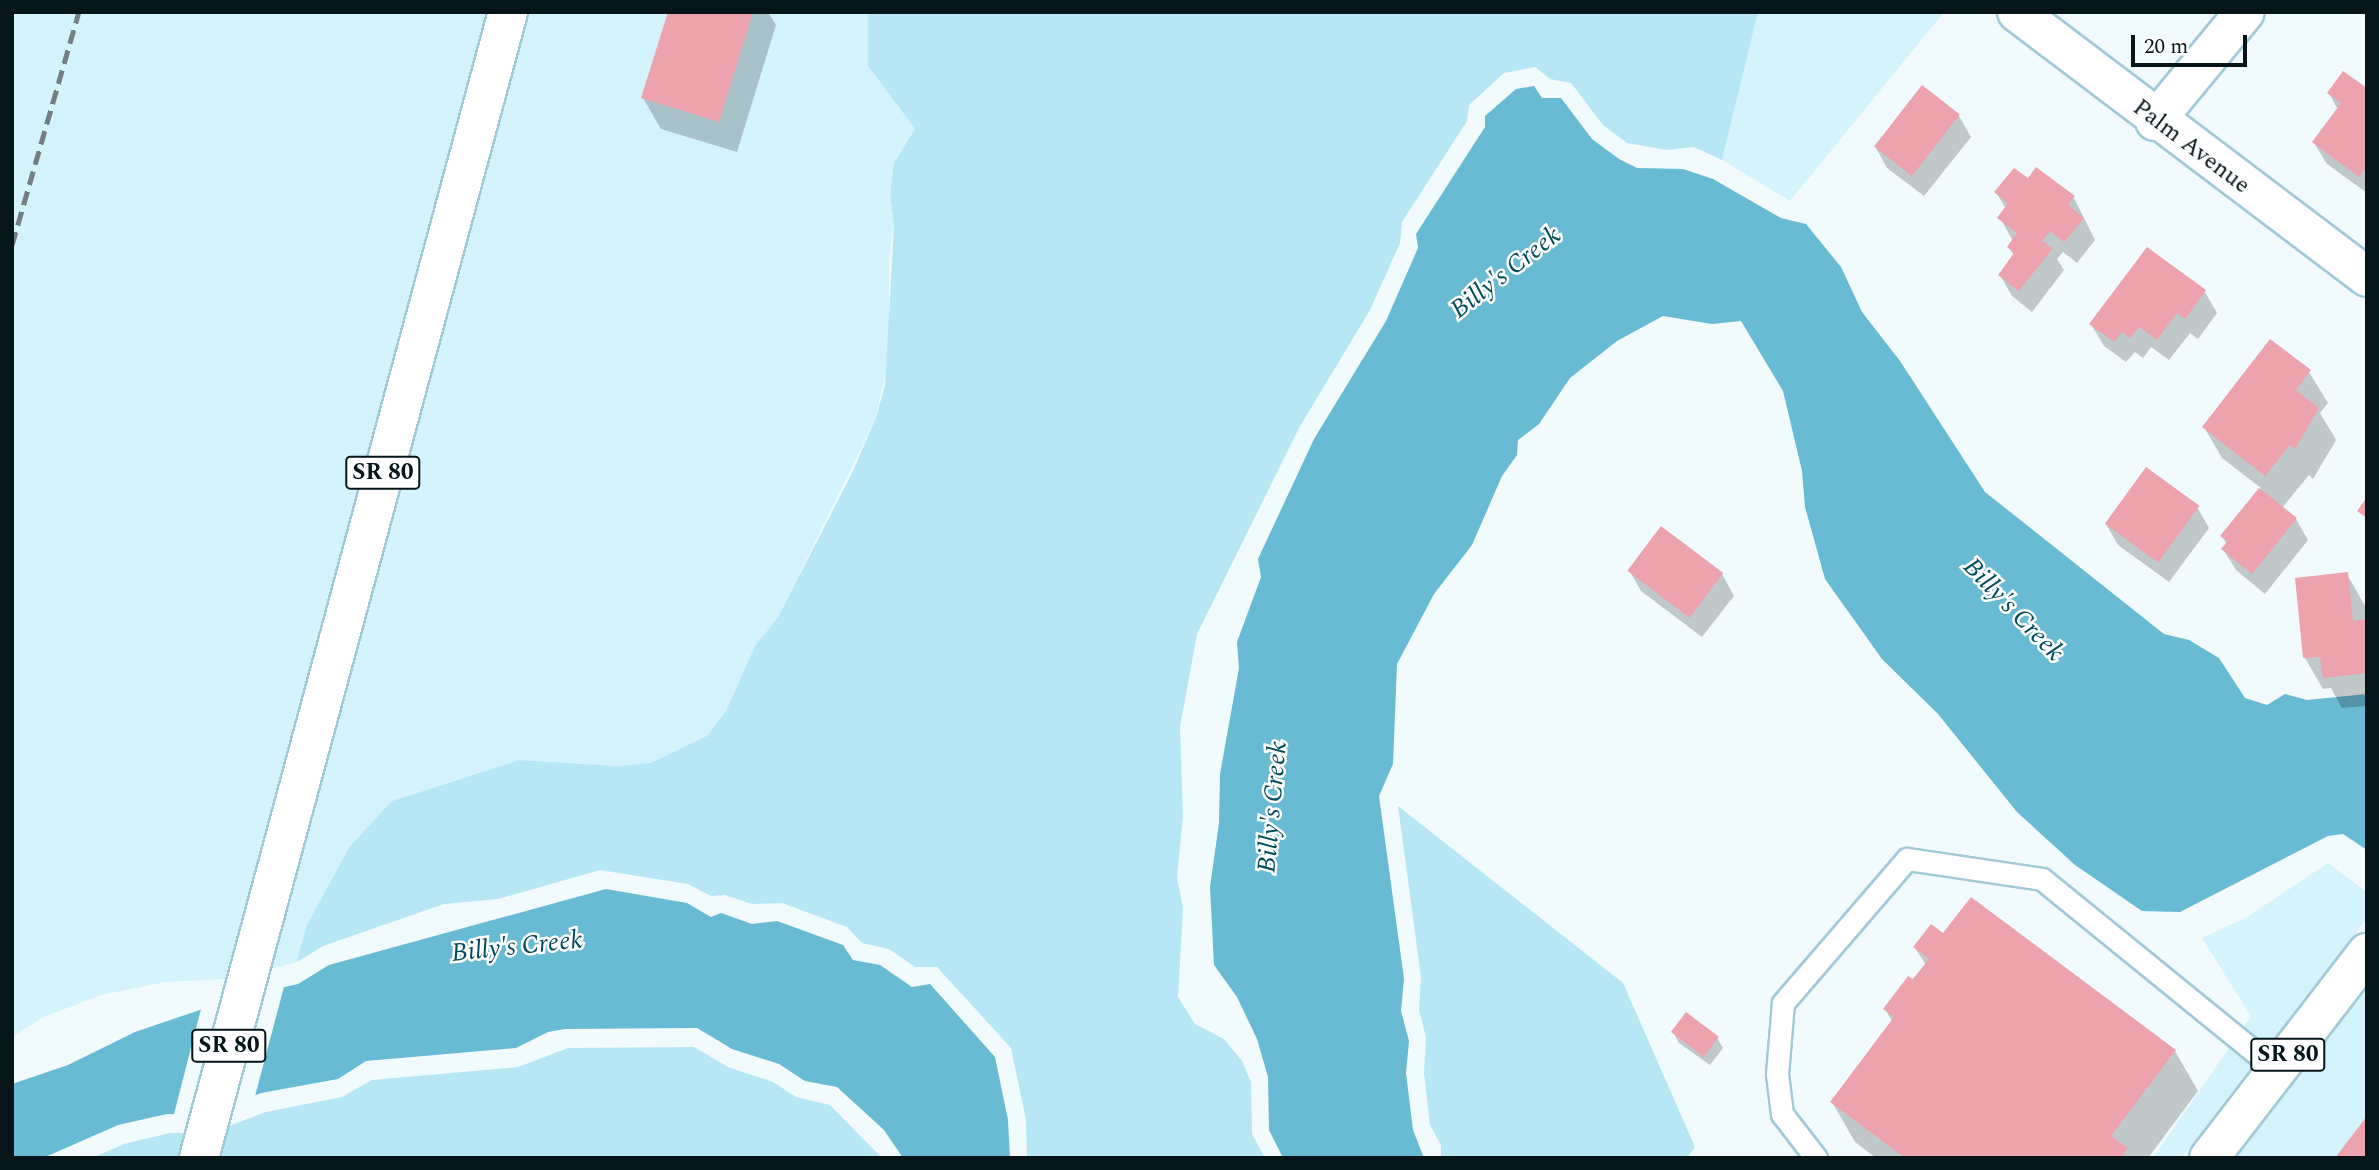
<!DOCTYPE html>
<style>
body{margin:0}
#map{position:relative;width:2379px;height:1170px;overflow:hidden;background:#f1fafc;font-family:Spectral,serif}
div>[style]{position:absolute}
.built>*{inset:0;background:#d4f3fd}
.green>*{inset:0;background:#b7e6f5}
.water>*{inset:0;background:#69bad3}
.pier>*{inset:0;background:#f1fafc}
.shadow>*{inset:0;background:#0003}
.building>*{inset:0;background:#eca3ad;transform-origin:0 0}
.roads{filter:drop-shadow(2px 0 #a1cad8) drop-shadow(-2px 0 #a1cad8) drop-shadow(0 2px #a1cad8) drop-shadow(0 -2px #a1cad8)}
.lane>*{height:21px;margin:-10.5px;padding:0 10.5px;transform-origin:10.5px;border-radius:10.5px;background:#fff}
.street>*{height:38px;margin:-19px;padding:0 19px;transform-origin:19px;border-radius:19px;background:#fff}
.primary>*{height:38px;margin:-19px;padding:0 19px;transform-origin:19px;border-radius:19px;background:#fff}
.rail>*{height:5px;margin-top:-2.5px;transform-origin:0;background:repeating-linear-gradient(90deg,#737f82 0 14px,transparent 0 21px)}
span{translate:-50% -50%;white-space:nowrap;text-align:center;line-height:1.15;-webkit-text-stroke:5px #fff;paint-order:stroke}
.shield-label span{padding:2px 5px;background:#fff;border:2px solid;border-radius:5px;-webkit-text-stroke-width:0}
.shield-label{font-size:23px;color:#051519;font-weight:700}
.street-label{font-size:24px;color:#051519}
.water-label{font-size:26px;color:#004b5d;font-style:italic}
.frame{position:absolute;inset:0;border:14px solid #051519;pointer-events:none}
.scale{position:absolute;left:2131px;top:35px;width:116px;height:32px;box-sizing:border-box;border:4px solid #051519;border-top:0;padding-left:9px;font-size:21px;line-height:24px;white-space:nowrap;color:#051519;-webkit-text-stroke:5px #fff;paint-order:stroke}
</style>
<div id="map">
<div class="built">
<i style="clip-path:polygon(12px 12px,486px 12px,225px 979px,165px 982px,101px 995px,44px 1017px,12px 1037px)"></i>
<i style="clip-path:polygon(530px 12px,868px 12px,868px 66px,915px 129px,894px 163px,890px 194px,894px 226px,889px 257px,889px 354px,876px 418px,778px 617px,755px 646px,726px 711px,707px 736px,650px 763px,617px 766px,519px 760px,392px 801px,350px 846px,297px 962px,271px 969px)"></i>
<i style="clip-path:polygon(1758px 12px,1944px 12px,1790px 201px,1722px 160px)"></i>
<i style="clip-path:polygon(2328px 863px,2367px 892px,2367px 918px,2181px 1158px,2153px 1158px,2251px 1016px,2202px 938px,2247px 917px)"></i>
<i style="clip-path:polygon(2367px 989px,2367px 1158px,2236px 1158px)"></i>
</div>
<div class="green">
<i style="clip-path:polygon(868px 12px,1758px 12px,1722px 160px,1694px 147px,1667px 150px,1627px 143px,1603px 125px,1571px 83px,1550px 79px,1535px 67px,1504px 73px,1469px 105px,1467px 121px,1402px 222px,1400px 243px,1370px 310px,1299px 428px,1197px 634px,1180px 727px,1183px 816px,1177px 877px,1183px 908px,1178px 997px,1195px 1024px,1224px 1039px,1242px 1061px,1251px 1082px,1252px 1134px,1265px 1158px,1027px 1158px,1026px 1120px,1011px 1048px,937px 967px,915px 967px,889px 949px,862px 943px,847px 927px,782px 903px,752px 904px,725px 895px,711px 896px,688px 884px,600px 870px,498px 899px,444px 904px,323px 946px,297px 962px,306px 927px,350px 846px,392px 801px,519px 760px,617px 766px,650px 763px,707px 736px,726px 711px,755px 646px,778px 617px,852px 473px,876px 418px,885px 385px,894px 226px,890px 194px,894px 163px,915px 129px,868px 66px)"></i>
<i style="clip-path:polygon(1398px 806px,1623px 983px,1695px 1147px,1687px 1158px,1441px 1158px,1441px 1145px,1430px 1125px,1424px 1073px,1426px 1037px,1419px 1010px,1421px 977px)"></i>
<i style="clip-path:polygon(694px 1047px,728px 1067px,773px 1082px,796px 1097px,830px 1105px,882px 1158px,221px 1158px,229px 1126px,266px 1112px,342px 1097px,372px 1080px,518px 1067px,568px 1048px)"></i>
<i style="clip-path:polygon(170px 1133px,184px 1133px,177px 1158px,92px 1158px,124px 1144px)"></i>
</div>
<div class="water">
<i style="clip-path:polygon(1534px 86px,1542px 98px,1561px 98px,1592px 139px,1619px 159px,1637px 168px,1683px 169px,1713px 179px,1781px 218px,1806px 224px,1841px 267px,1862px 312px,1900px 361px,1985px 492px,2164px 634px,2189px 640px,2219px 658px,2245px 698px,2267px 705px,2285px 694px,2307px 700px,2367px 694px,2367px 850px,2343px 834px,2328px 836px,2180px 912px,2142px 911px,2075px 865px,2017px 812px,1938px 714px,1882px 659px,1825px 579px,1805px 507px,1802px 471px,1783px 391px,1741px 321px,1712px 324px,1663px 316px,1617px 341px,1570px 378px,1539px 424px,1518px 440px,1517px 455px,1502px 476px,1472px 545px,1434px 594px,1397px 664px,1393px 764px,1379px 796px,1404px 979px,1401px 1011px,1409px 1041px,1406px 1073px,1413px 1130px,1424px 1158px,1283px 1158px,1269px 1130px,1268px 1077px,1257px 1039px,1237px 997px,1214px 965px,1210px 887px,1219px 823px,1220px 774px,1239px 668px,1237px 642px,1261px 577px,1258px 559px,1314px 439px,1386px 321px,1418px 248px,1416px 234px,1485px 127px,1485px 116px,1516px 89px)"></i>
<i style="clip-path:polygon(606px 889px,687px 903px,711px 917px,721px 913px,752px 924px,777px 921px,843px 945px,853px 960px,880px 965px,912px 987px,930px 984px,995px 1057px,1008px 1120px,1010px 1158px,903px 1158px,884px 1130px,837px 1087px,805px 1081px,779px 1064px,732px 1049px,697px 1028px,565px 1029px,548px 1032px,516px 1048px,366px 1061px,338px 1079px,261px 1093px,205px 1115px,167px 1114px,118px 1125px,43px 1158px,12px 1158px,12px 1084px,68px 1065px,135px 1032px,232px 999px,298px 984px,329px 965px)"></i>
</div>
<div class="pier">
<i style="clip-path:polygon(285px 983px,254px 1100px,205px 1118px,173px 1118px,202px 1005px)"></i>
</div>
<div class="shadow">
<i style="clip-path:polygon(670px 12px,768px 12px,776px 25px,737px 152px,661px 129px,643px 98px)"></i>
<i style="clip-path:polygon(2367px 91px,2367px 193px,2327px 164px,2314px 143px,2338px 110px,2329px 93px)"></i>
<i style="clip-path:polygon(1959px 116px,1971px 137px,1924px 196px,1887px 168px,1875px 146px)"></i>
<i style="clip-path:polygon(2028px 180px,2074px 198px,2095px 240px,2077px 263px,2063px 252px,2057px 259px,2064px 270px,2032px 312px,2012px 296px,2000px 275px,2014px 256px,2009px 247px,2013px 241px,2000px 218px,2006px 209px,1996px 192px)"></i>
<i style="clip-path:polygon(2205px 292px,2217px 313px,2198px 339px,2190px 333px,2169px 360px,2151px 347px,2143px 358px,2135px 352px,2126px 362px,2104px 346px,2091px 324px)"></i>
<i style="clip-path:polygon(2309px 372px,2328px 403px,2320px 413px,2336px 440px,2313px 479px,2309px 475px,2282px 508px,2296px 519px,2308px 540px,2265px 594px,2236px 570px,2223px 549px,2227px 545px,2222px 536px,2261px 488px,2222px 458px,2204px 427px)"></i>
<i style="clip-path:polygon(2197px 507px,2209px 528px,2169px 582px,2118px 545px,2106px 524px)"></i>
<i style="clip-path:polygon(1661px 528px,1722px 574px,1734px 596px,1702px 637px,1641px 591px,1629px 570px)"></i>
<i style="clip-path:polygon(2347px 574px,2365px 606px,2367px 706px,2342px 708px,2331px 688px,2323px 689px,2305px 658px)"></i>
<i style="clip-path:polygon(1943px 936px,2175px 1051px,2198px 1091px,2148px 1158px,1876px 1158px,1855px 1142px,1832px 1102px,1892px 1021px,1885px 1009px,1926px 965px,1915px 948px)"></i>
<i style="clip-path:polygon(1673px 1032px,1717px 1038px,1723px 1048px,1710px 1065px,1679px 1043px)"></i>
</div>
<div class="building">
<i style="clip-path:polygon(668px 12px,753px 12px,719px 122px,641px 98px)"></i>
<i style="clip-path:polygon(2343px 71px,2367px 88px,2367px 166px,2359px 177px,2312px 142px,2341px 103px,2327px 93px)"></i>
<i style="left:1922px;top:85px;width:48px;height:78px;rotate:38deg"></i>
<i style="clip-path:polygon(2036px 167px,2075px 196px,2068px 205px,2084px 218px,2064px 242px,2050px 231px,2042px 241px,2053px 248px,2019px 291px,1998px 275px,2014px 253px,2007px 247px,2017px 233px,1997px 218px,2008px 203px,1994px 192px,2014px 168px,2028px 178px)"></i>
<i style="clip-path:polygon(2147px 247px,2206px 290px,2185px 319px,2177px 313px,2157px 340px,2139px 327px,2130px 338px,2122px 332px,2114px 342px,2089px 324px)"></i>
<i style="clip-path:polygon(2270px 339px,2311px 370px,2296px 390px,2319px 408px,2295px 449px,2290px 445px,2265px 476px,2202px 427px)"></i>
<i style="left:2146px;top:467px;width:66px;height:70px;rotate:36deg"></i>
<i style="clip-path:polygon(2259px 488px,2297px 518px,2252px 574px,2221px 549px,2228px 541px,2220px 536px)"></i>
<i style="clip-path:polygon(2367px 497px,2367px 518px,2357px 511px)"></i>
<i style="left:1661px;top:526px;width:78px;height:56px;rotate:37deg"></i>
<i style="clip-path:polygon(2348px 572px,2353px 621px,2367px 619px,2367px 673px,2323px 678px,2320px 657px,2303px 658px,2295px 578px)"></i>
<i style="clip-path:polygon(1971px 897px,2176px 1050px,2111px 1136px,2128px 1148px,2121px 1158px,1905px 1158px,1830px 1102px,1894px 1017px,1883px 1009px,1908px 976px,1913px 979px,1929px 959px,1913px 947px,1931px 924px,1943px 933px)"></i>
<i style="left:1686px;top:1012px;width:41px;height:25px;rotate:37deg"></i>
<i style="clip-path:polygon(2367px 1116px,2367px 1158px,2335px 1158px)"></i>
</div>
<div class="roads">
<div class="lane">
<i style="left:1816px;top:1158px;width:56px;rotate:-127.7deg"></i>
<i style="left:1782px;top:1114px;width:40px;rotate:-97.1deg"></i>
<i style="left:1777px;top:1074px;width:71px;rotate:-85.2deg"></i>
<i style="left:1783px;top:1003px;width:190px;rotate:-49.3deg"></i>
<i style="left:1907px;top:859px;width:136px;rotate:8.4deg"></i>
<i style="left:2042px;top:879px;width:303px;rotate:39.1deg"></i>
</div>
<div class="street">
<i style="left:2017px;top:12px;width:439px;rotate:37.1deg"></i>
<i style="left:2155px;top:121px;width:141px;rotate:-50.5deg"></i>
</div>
<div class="primary">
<i style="left:199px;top:1158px;width:1187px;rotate:-74.91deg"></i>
<i style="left:2209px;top:1158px;width:259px;rotate:-52.4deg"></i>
</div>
</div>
<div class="rail">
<i style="left:12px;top:245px;width:242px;rotate:-74deg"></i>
</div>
<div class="shield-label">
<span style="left:383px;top:473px">SR 80</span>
<span style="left:229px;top:1046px">SR 80</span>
<span style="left:2288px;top:1055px">SR 80</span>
</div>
<div class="street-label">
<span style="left:2191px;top:147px;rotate:37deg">Palm Avenue</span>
</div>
<div class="water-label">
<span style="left:1506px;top:273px;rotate:-38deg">Billy's Creek</span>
<span style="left:2013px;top:610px;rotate:46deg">Billy's Creek</span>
<span style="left:1273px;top:807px;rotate:-85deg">Billy's Creek</span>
<span style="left:517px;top:947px;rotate:-6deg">Billy's Creek</span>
</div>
<div class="frame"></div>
<div class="scale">20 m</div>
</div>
